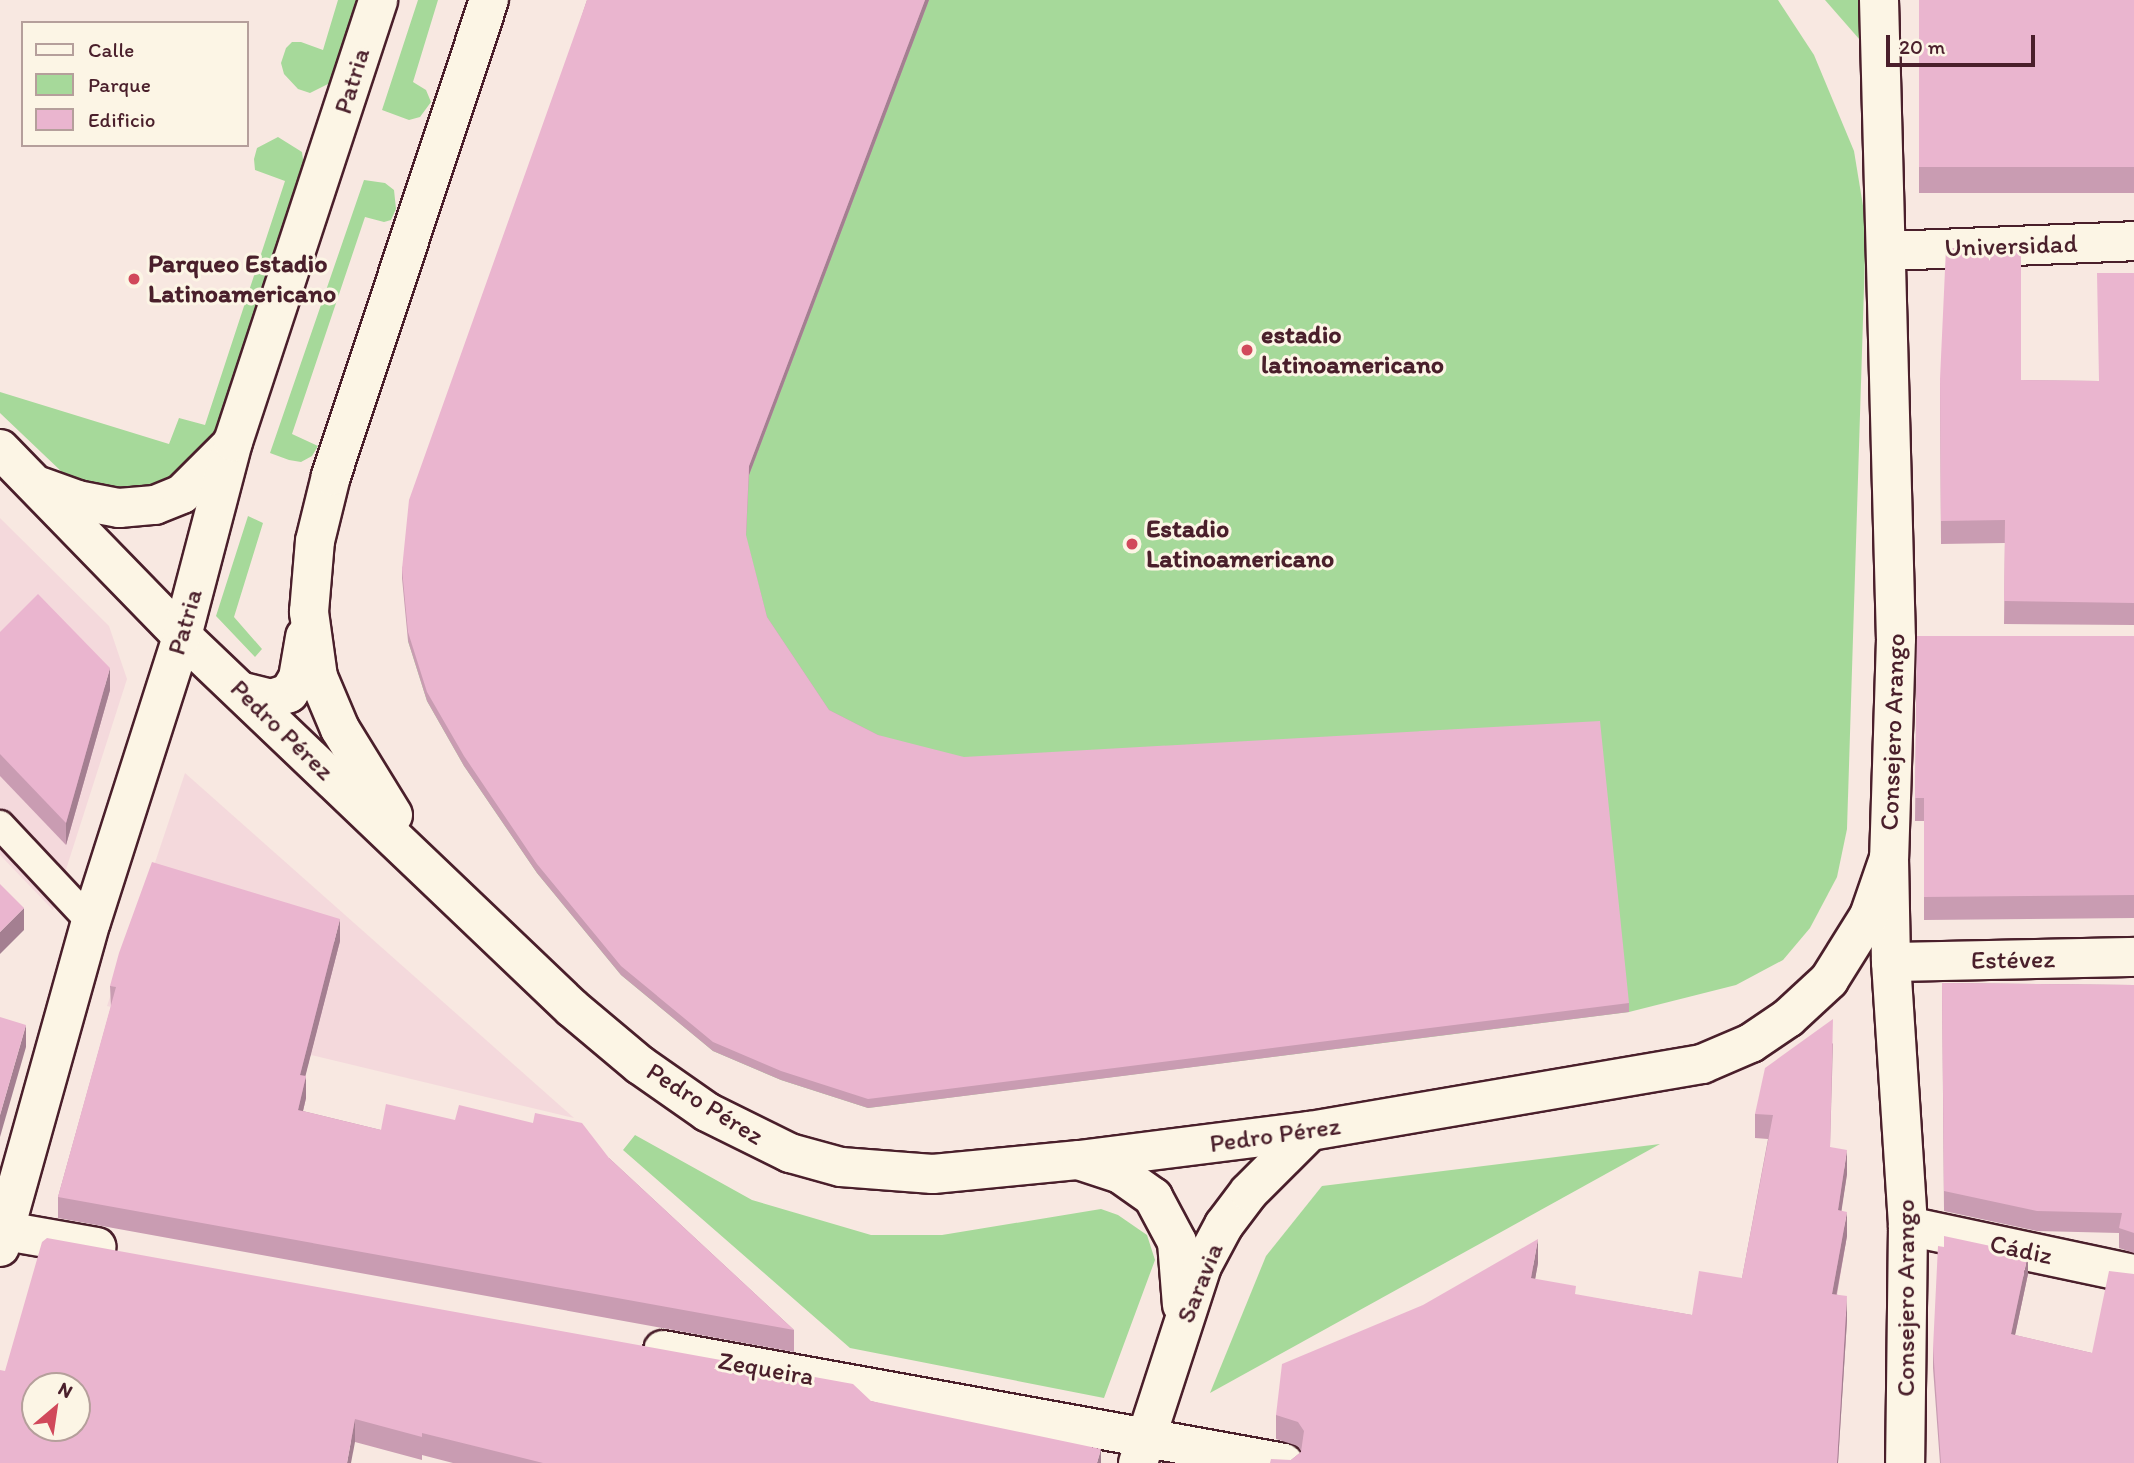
<!DOCTYPE html>
<meta charset="utf-8">
<style>
body{margin:0}
#map{position:relative;width:2134px;height:1463px;overflow:hidden;background:#f8e8e1;font-family:Itim,sans-serif}
div>[style]{position:absolute}
.built>*{inset:0;background:#f4d9dc}
.green>*{inset:0;background:#a6d99a}
.roads{filter:drop-shadow(2px 0 #4a1f2b) drop-shadow(-2px 0 #4a1f2b) drop-shadow(0 2px #4a1f2b) drop-shadow(0 -2px #4a1f2b)}
.service>*{height:28px;margin:-14px;padding:0 14px;transform-origin:14px;border-radius:14px;background:#fcf5e5}
.minor>*{height:38px;margin:-19px;padding:0 19px;transform-origin:19px;border-radius:19px;background:#fcf5e5}
.tertiary>*{height:38px;margin:-19px;padding:0 19px;transform-origin:19px;border-radius:19px;background:#fcf5e5}
.wall>*{inset:0;background:#c99cb2;transform-origin:0 0}
.shaded-wall>*{inset:0;background:#a47f91}
.building>*{inset:0;background:#eab5cf;transform-origin:0 0}
.dots>*{width:19px;height:19px;translate:-50% -50%;box-sizing:border-box;border:4px solid #fcf5e5;border-radius:50%}
span{translate:-50% -50%;white-space:nowrap;text-align:center;line-height:1.15;-webkit-text-stroke:6px #fcf5e5;paint-order:stroke}
.street-label{font-size:26px;color:#4a1f2b}
.poi-label{font-size:26px;color:#4a1f2b;font-weight:700}
.left{translate:0 -50%;text-align:left}
.legend{position:absolute;left:21px;top:21px;width:228px;height:126px;box-sizing:border-box;background:#fcf5e5;border:2px solid #b59f9b;margin:0;padding:9px 12px;list-style:none;font-size:21px;color:#4a1f2b}
.legend li{display:flex;align-items:center;gap:14px;height:35px}
.legend b{width:35px;border:2px solid #b59f9b}
.north{position:absolute;left:21px;top:1372px;width:70px;height:70px;box-sizing:border-box;background:#fcf5e5;border:2px solid #b59f9b;border-radius:50%;rotate:29deg;font-size:19px;font-weight:700;line-height:28px;text-align:center;color:#4a1f2b}
.north::after{content:'';display:block;margin:auto;width:24px;height:32px;background:#d1495b;clip-path:polygon(50% 0,100% 100%,50% 72%,0 100%)}
.scale{position:absolute;left:1886px;top:35px;width:149px;height:32px;box-sizing:border-box;border:4px solid #4a1f2b;border-top:0;padding-left:9px;font-size:21px;line-height:24px;white-space:nowrap;color:#4a1f2b;-webkit-text-stroke:5px #fcf5e5;paint-order:stroke}
</style>
<div id="map">
<div class="built">
<i style="clip-path:polygon(0 518px,109px 626px,127px 679px,53px 910px,0 855px)"></i>
<i style="clip-path:polygon(185px 773px,574px 1118px,107px 1006px)"></i>
</div>
<div class="green">
<i style="clip-path:polygon(338px 0,359px 0,332px 82px,310px 93px,298px 89px,284px 74px,281px 63px,286px 48px,292px 42px,301px 42px,323px 50px)"></i>
<i style="clip-path:polygon(418px 0,438px 0,413px 82px,426px 90px,431px 102px,420px 117px,409px 120px,382px 110px)"></i>
<i style="clip-path:polygon(591px 0,1778px 0,1814px 55px,1854px 151px,1866px 224px,1847px 829px,1837px 877px,1810px 928px,1783px 960px,1736px 985px,1629px 1012px,868px 1108px,781px 1080px,713px 1051px,621px 975px,537px 873px,464px 766px,427px 701px,408px 641px)"></i>
<i style="clip-path:polygon(1825px 0,1859px 0,1860px 40px)"></i>
<i style="clip-path:polygon(278px 137px,302px 152px,304px 167px,218px 429px,185px 469px,141px 489px,85px 485px,63px 473px,0 413px,0 392px,169px 444px,179px 418px,205px 425px,285px 181px,255px 170px,254px 159px,257px 148px)"></i>
<i style="clip-path:polygon(364px 180px,385px 183px,394px 190px,396px 209px,391px 220px,384px 222px,365px 217px,292px 434px,318px 446px,312px 456px,301px 462px,289px 460px,270px 453px)"></i>
<i style="clip-path:polygon(248px 516px,263px 523px,234px 617px,262px 649px,255px 657px,216px 616px)"></i>
<i style="clip-path:polygon(635px 1135px,752px 1200px,871px 1235px,942px 1235px,1101px 1209px,1118px 1215px,1147px 1235px,1155px 1260px,1104px 1398px,850px 1348px,623px 1150px)"></i>
<i style="clip-path:polygon(1660px 1144px,1210px 1393px,1266px 1256px,1322px 1186px)"></i>
</div>
<div class="roads">
<div class="service">
<i style="left:0;top:825px;width:133px;rotate:46.8deg"></i>
</div>
<div class="minor">
<i style="left:1889px;top:251px;width:245px;rotate:-2.3deg"></i>
<i style="left:1891px;top:962px;width:243px;rotate:-1.2deg"></i>
<i style="left:1908px;top:1226px;width:231px;rotate:12deg"></i>
<i style="left:0;top:1230px;width:98px;rotate:9.9deg"></i>
<i style="left:663px;top:1350px;width:631px;rotate:10.31deg"></i>
</div>
<div class="tertiary">
<i style="left:1879px;top:0;width:639px;rotate:88.48deg"></i>
<i style="left:1896px;top:639px;width:219px;rotate:91.8deg"></i>
<i style="left:1889px;top:858px;width:104px;rotate:88.9deg"></i>
<i style="left:1891px;top:962px;width:265px;rotate:86.3deg"></i>
<i style="left:1908px;top:1226px;width:237px;rotate:90.7deg"></i>
<i style="left:0;top:449px;width:261px;rotate:45.8deg"></i>
<i style="left:182px;top:636px;width:539px;rotate:43.65deg"></i>
<i style="left:572px;top:1008px;width:89px;rotate:40deg"></i>
<i style="left:640px;top:1065px;width:82px;rotate:35deg"></i>
<i style="left:707px;top:1112px;width:93px;rotate:26.3deg"></i>
<i style="left:790px;top:1153px;width:53px;rotate:15.4deg"></i>
<i style="left:841px;top:1167px;width:92px;rotate:4.4deg"></i>
<i style="left:933px;top:1174px;width:147px;rotate:-5.5deg"></i>
<i style="left:1079px;top:1160px;width:233px;rotate:-7.2deg"></i>
<i style="left:1310px;top:1131px;width:398px;rotate:-9.7deg"></i>
<i style="left:1702px;top:1064px;width:53px;rotate:-23.2deg"></i>
<i style="left:1751px;top:1043px;width:45px;rotate:-34deg"></i>
<i style="left:1788px;top:1018px;width:56px;rotate:-42.8deg"></i>
<i style="left:1829px;top:980px;width:75px;rotate:-58deg"></i>
<i style="left:1869px;top:916px;width:61px;rotate:-71deg"></i>
<i style="left:42px;top:487px;width:37px;rotate:20deg"></i>
<i style="left:77px;top:500px;width:43px;rotate:10.8deg"></i>
<i style="left:119px;top:508px;width:36px;rotate:-5deg"></i>
<i style="left:155px;top:505px;width:29px;rotate:-22deg"></i>
<i style="left:182px;top:494px;width:68px;rotate:-45deg"></i>
<i style="left:243px;top:692px;width:29px;rotate:14deg"></i>
<i style="left:271px;top:699px;width:19px;rotate:-18deg"></i>
<i style="left:289px;top:693px;width:17px;rotate:-59deg"></i>
<i style="left:298px;top:678px;width:42px;rotate:-80.3deg"></i>
<i style="left:393px;top:815px;width:101px;rotate:-121.6deg"></i>
<i style="left:340px;top:729px;width:56px;rotate:-112.9deg"></i>
<i style="left:318px;top:677px;width:66px;rotate:-97.9deg"></i>
<i style="left:309px;top:612px;width:71px;rotate:-85.2deg"></i>
<i style="left:315px;top:541px;width:67px;rotate:-76.2deg"></i>
<i style="left:331px;top:476px;width:502px;rotate:-71.64deg"></i>
<i style="left:1081px;top:1161px;width:40px;rotate:18deg"></i>
<i style="left:1119px;top:1173px;width:42px;rotate:35.2deg"></i>
<i style="left:1153px;top:1197px;width:51px;rotate:61.9deg"></i>
<i style="left:1177px;top:1242px;width:63px;rotate:85.5deg"></i>
<i style="left:0;top:1247px;width:337px;rotate:-74.4deg"></i>
<i style="left:91px;top:922px;width:300px;rotate:-72.3deg"></i>
<i style="left:182px;top:636px;width:201px;rotate:-75.3deg"></i>
<i style="left:233px;top:442px;width:465px;rotate:-71.8deg"></i>
<i style="left:1138px;top:1463px;width:207px;rotate:-72deg"></i>
<i style="left:1202px;top:1266px;width:47px;rotate:-61.8deg"></i>
<i style="left:1224px;top:1225px;width:41px;rotate:-52.9deg"></i>
<i style="left:1249px;top:1192px;width:86px;rotate:-45deg"></i>
</div>
</div>
<div class="wall">
<i style="clip-path:polygon(587px 0,929px 0,749px 475px,746px 537px,767px 617px,829px 710px,878px 735px,1629px 1003px,1629px 1012px,868px 1108px,781px 1080px,713px 1051px,621px 975px,537px 873px,464px 766px,427px 701px,408px 641px,402px 578px,402px 569px)"></i>
<i style="left:1919px;top:0;width:215px;height:193px"></i>
<i style="clip-path:polygon(2134px 273px,2134px 625px,2004px 624px,2005px 543px,1941px 544px,1940px 379px,2099px 381px)"></i>
<i style="clip-path:polygon(0 632px,110px 690px,66px 845px,0 776px)"></i>
<i style="clip-path:polygon(1917px 636px,2134px 636px,2134px 918px,1924px 920px,1924px 821px,1915px 821px)"></i>
<i style="clip-path:polygon(340px 941px,305px 1076px,306px 1098px,303px 1111px,381px 1130px,609px 1158px,794px 1330px,794px 1352px,58px 1218px,58px 1197px,111px 1007px,110px 986px)"></i>
<i style="clip-path:polygon(1942px 983px,2134px 985px,2134px 1253px,2119px 1248px,2119px 1233px,2037px 1231px,1944px 1211px)"></i>
<i style="clip-path:polygon(1833px 1043px,1830px 1147px,1847px 1174px,1841px 1211px,1847px 1236px,1837px 1294px,1847px 1320px,1838px 1463px,1270px 1463px,1291px 1460px,1301px 1452px,1301px 1451px,1298px 1446px,1276px 1439px,1276px 1415px,1538px 1263px,1535px 1279px,1576px 1295px,1692px 1315px,1742px 1278px,1768px 1139px,1755px 1138px,1755px 1114px)"></i>
<i style="clip-path:polygon(2028px 1274px,2015px 1335px,2092px 1353px,2134px 1463px,1940px 1463px,1933px 1368px,1933px 1348px)"></i>
<i style="clip-path:polygon(5px 1371px,871px 1401px,1101px 1463px,453px 1463px,422px 1455px,422px 1460px,355px 1442px)"></i>
</div>
<div class="shaded-wall">
<i style="clip-path:polygon(925px 0,929px 0,749px 475px,749px 466px)"></i>
<i style="clip-path:polygon(110px 668px,110px 690px,66px 845px,66px 823px)"></i>
<i style="clip-path:polygon(24px 908px,24px 930px,0 954px,0 932px)"></i>
<i style="clip-path:polygon(340px 919px,340px 941px,300px 1097px,300px 1075px)"></i>
<i style="clip-path:polygon(26px 1025px,26px 1047px,0 1137px,0 1115px)"></i>
<i style="clip-path:polygon(306px 1076px,306px 1098px,298px 1132px,298px 1110px)"></i>
<i style="clip-path:polygon(1847px 1150px,1847px 1174px,1838px 1234px,1838px 1210px)"></i>
<i style="clip-path:polygon(1847px 1212px,1847px 1236px,1832px 1318px,1832px 1294px)"></i>
<i style="clip-path:polygon(1538px 1239px,1538px 1263px,1531px 1302px,1531px 1278px)"></i>
<i style="clip-path:polygon(2028px 1254px,2028px 1274px,2011px 1354px,2011px 1334px)"></i>
<i style="clip-path:polygon(1847px 1296px,1847px 1320px,1838px 1463px,1837px 1463px)"></i>
<i style="clip-path:polygon(355px 1419px,355px 1442px,351px 1463px,347px 1463px)"></i>
<i style="clip-path:polygon(1101px 1449px,1101px 1463px,1097px 1463px)"></i>
</div>
<div class="building">
<i style="clip-path:polygon(587px 0,925px 0,749px 466px,746px 535px,767px 617px,829px 710px,878px 735px,964px 757px,1600px 721px,1629px 1003px,868px 1099px,781px 1071px,713px 1042px,621px 966px,537px 864px,464px 756px,427px 692px,408px 632px,402px 569px,409px 500px)"></i>
<i style="left:1919px;top:0;width:215px;height:167px"></i>
<i style="clip-path:polygon(1946px 248px,2021px 248px,2021px 380px,2099px 381px,2097px 273px,2134px 273px,2134px 603px,2004px 601px,2005px 520px,1941px 521px,1940px 379px)"></i>
<i style="clip-path:polygon(38px 594px,110px 668px,66px 823px,0 754px,0 632px)"></i>
<i style="clip-path:polygon(1917px 636px,2134px 636px,2134px 895px,1924px 897px,1924px 798px,1915px 798px)"></i>
<i style="clip-path:polygon(152px 862px,340px 919px,300px 1075px,306px 1076px,298px 1110px,381px 1130px,386px 1104px,455px 1120px,459px 1105px,533px 1123px,535px 1113px,582px 1123px,609px 1158px,794px 1330px,58px 1197px,116px 987px,110px 986px,119px 953px)"></i>
<i style="clip-path:polygon(0 884px,24px 908px,0 932px)"></i>
<i style="clip-path:polygon(1942px 983px,2134px 985px,2134px 1233px,2119px 1228px,2122px 1213px,2037px 1211px,1944px 1191px)"></i>
<i style="clip-path:polygon(0 1017px,26px 1025px,0 1115px)"></i>
<i style="clip-path:polygon(1833px 1019px,1830px 1147px,1847px 1150px,1838px 1210px,1847px 1212px,1832px 1294px,1847px 1296px,1837px 1463px,1270px 1463px,1271px 1459px,1291px 1460px,1301px 1452px,1304px 1431px,1298px 1422px,1276px 1415px,1282px 1364px,1423px 1305px,1538px 1239px,1531px 1278px,1576px 1286px,1575px 1294px,1692px 1315px,1699px 1271px,1742px 1278px,1773px 1115px,1755px 1114px,1765px 1068px)"></i>
<i style="clip-path:polygon(1944px 1236px,2028px 1254px,2011px 1334px,2092px 1353px,2109px 1271px,2134px 1274px,2134px 1463px,1941px 1463px,1933px 1348px,1938px 1246px,1944px 1247px)"></i>
<i style="clip-path:polygon(evenodd,47px 1238px,853px 1384px,871px 1401px,1101px 1449px,1097px 1463px,543px 1463px,422px 1433px,422px 1437px,355px 1419px,347px 1463px,0 1463px,0 1370px,5px 1371px,42px 1242px,47px 1238px,35px 1386px,77px 1386px,77px 1428px,35px 1428px,35px 1386px)"></i>
</div>
<div class="dots">
<i style="left:134px;top:279px;background:#d1495b"></i>
<i style="left:1247px;top:350px;background:#d1495b"></i>
<i style="left:1132px;top:544px;background:#d1495b"></i>
</div>
<div class="street-label">
<span style="left:352px;top:81px;rotate:-73deg">Patria</span>
<span style="left:2011px;top:246px;rotate:-2deg">Universidad</span>
<span style="left:185px;top:622px;rotate:-74deg">Patria</span>
<span style="left:282px;top:730px;rotate:44deg">Pedro Pérez</span>
<span style="left:1893px;top:732px;rotate:-88deg">Consejero Arango</span>
<span style="left:2013px;top:960px;rotate:-1deg">Estévez</span>
<span style="left:705px;top:1104px;rotate:32deg">Pedro Pérez</span>
<span style="left:1275px;top:1135px;rotate:-8deg">Pedro Pérez</span>
<span style="left:2021px;top:1250px;rotate:12deg">Cádiz</span>
<span style="left:1200px;top:1283px;rotate:-68deg">Saravia</span>
<span style="left:1906px;top:1298px;rotate:-90deg">Consejero Arango</span>
<span style="left:766px;top:1369px;rotate:10deg">Zequeira</span>
</div>
<div class="poi-label">
<span class="left" style="left:148px;top:279px">Parqueo Estadio<br>Latinoamericano</span>
<span class="left" style="left:1261px;top:350px">estadio<br>latinoamericano</span>
<span class="left" style="left:1146px;top:544px">Estadio<br>Latinoamericano</span>
</div>
<ul class="legend">
<li><b style="height:9px;background:#fcf5e5"></b>Calle</li>
<li><b style="height:19px;background:#a6d99a"></b>Parque</li>
<li><b style="height:19px;background:#eab5cf"></b>Edificio</li>
</ul>
<div class="north">N</div>
<div class="scale">20 m</div>
</div>
